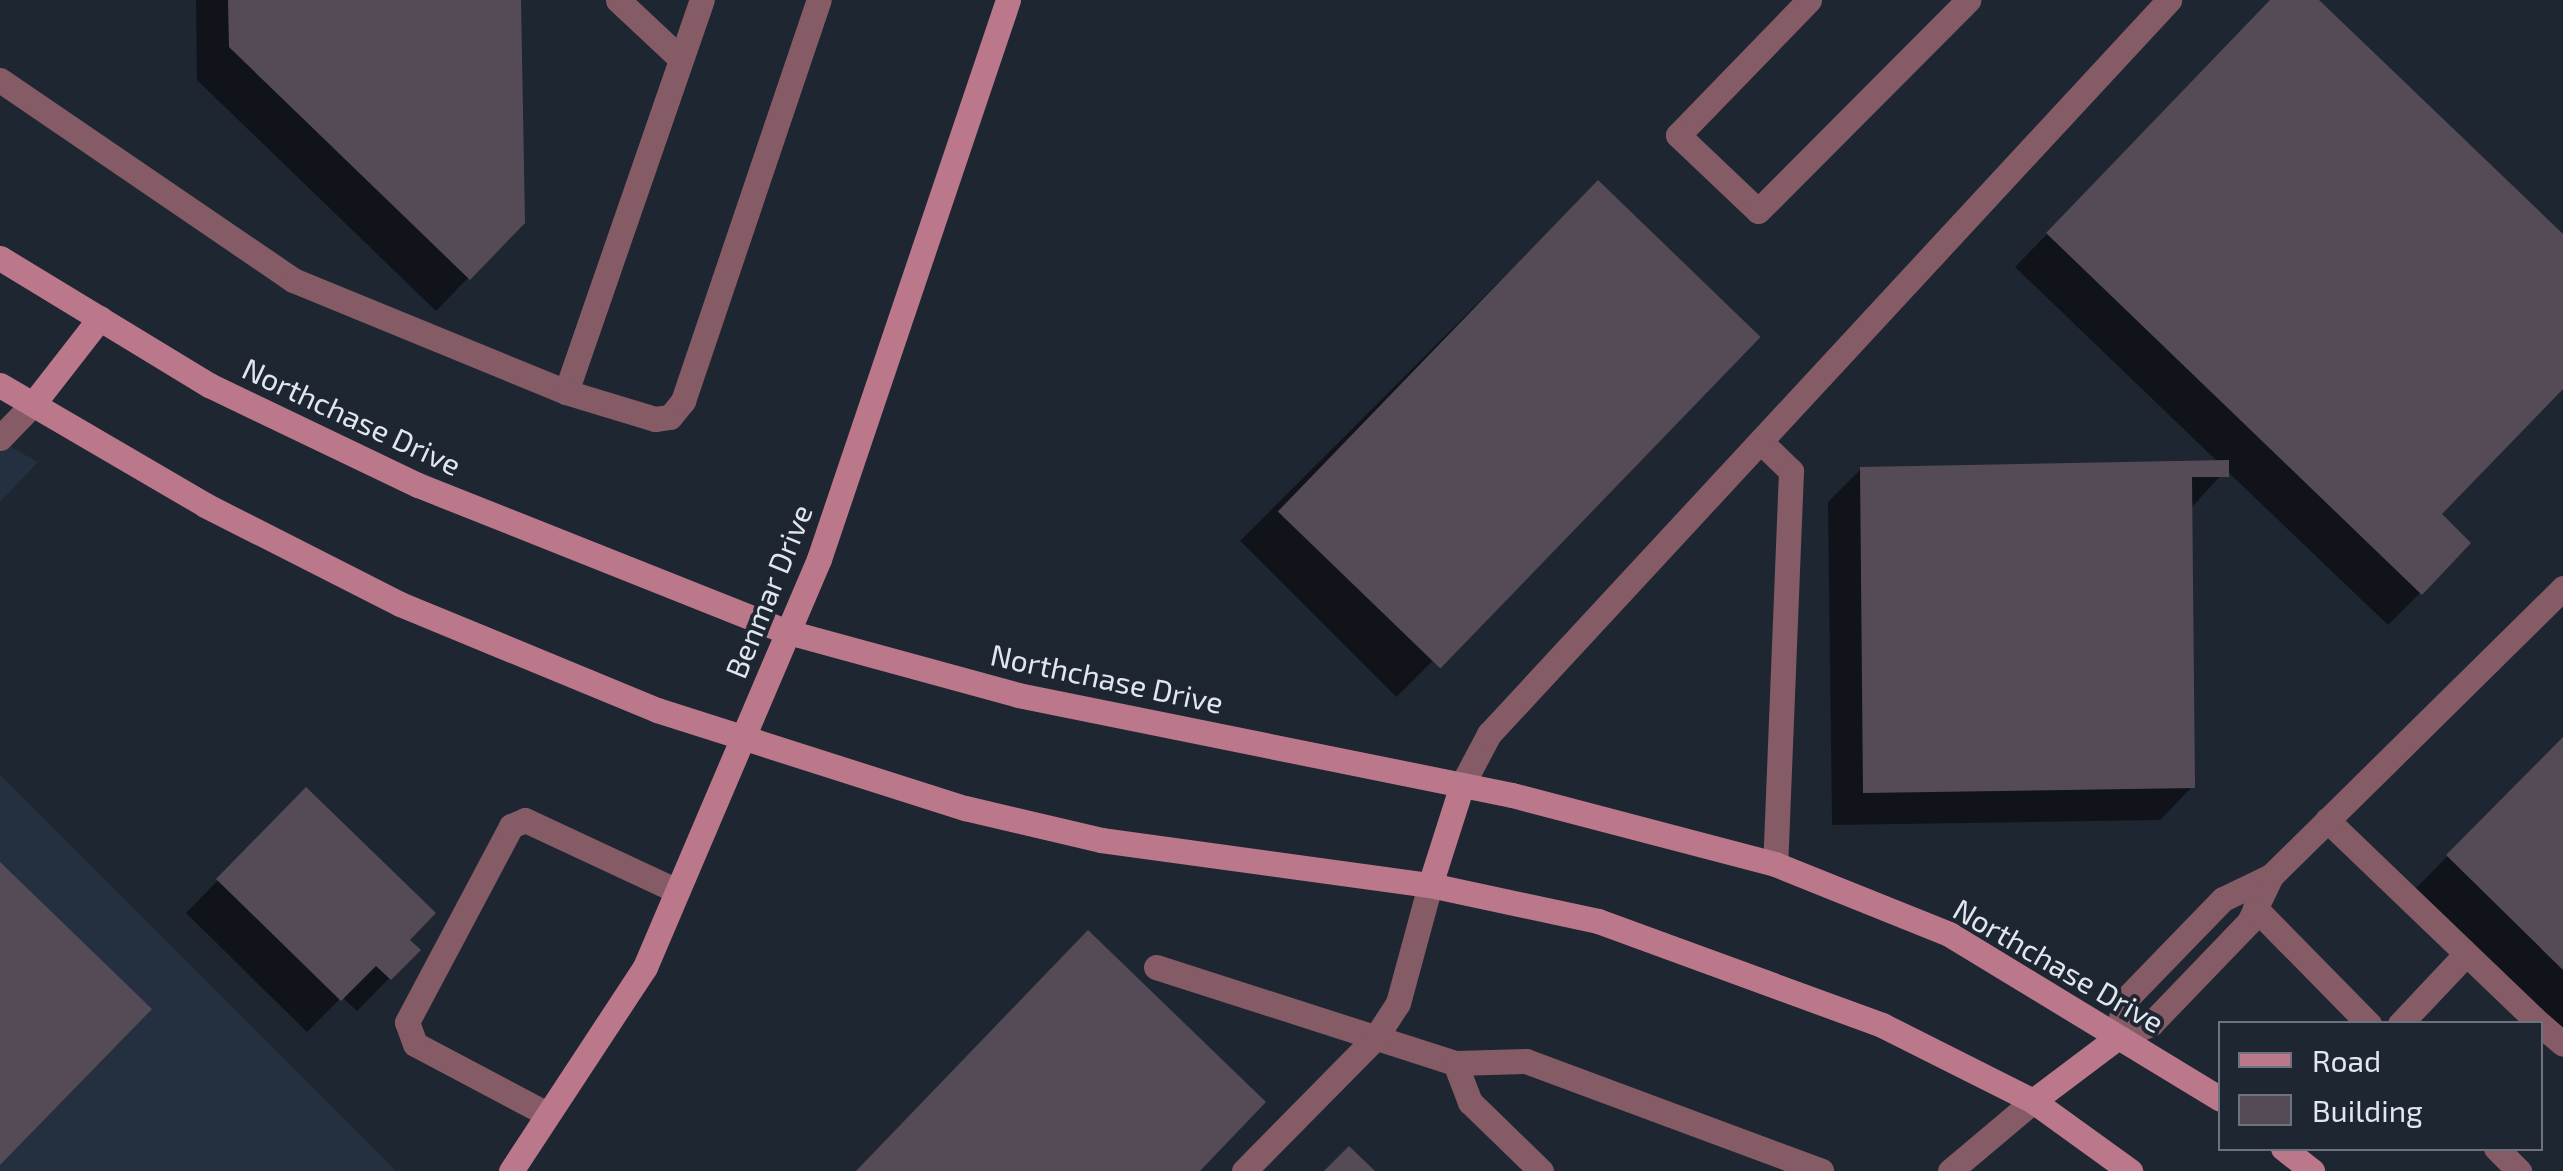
<!DOCTYPE html>
<style>
body{margin:0}
#map{position:relative;width:2563px;height:1171px;overflow:hidden;background:#1e2631;font-family:"Exo 2",sans-serif}
div>[style]{position:absolute}
.built>*{inset:0;background:#243040}
.shadow>*{inset:0;background:#0007;transform-origin:0 0}
.building>*{inset:0;background:#554b57;transform-origin:0 0}
.lane>*{height:25px;margin:-12.5px;padding:0 12.5px;transform-origin:12.5px;border-radius:12.5px;background:#855b66}
.secondary>*{height:25px;margin:-12.5px;padding:0 12.5px;transform-origin:12.5px;border-radius:12.5px;background:#bc788b}
span{translate:-50% -50%;white-space:nowrap;text-align:center;line-height:1.15;-webkit-text-stroke:8px #1e2631;paint-order:stroke}
.street-label{font-size:30px;color:#e1e7ee}
.legend{position:absolute;left:2218px;top:1021px;width:325px;height:130px;box-sizing:border-box;background:#1e2631;border:2px solid #6c737d;margin:0;padding:12px 18px;list-style:none;font-size:30px;color:#e1e7ee}
.legend li{display:flex;align-items:center;gap:20px;height:50px}
.legend b{width:50px;border:2px solid #6c737d}
</style>
<div id="map">
<div class="built">
<i style="clip-path:polygon(0 441px,38px 462px,0 502px)"></i>
<i style="clip-path:polygon(0 775px,396px 1171px,0 1171px)"></i>
</div>
<div class="shadow">
<i style="clip-path:polygon(196px 0,518px 0,522px 222px,436px 311px,197px 80px)"></i>
<i style="clip-path:polygon(2273px 0,2316px 0,2563px 238px,2563px 385px,2438px 514px,2420px 593px,2388px 625px,2226px 470px,2190px 509px,2192px 787px,2160px 820px,1832px 825px,1828px 502px,1861px 469px,2219px 463px,2015px 267px)"></i>
<i style="left:1598px;top:183px;width:221px;height:506px;rotate:45deg"></i>
<i style="clip-path:polygon(2563px 740px,2563px 1055px,2405px 899px)"></i>
<i style="clip-path:polygon(306px 790px,417px 950px,357px 1011px,342px 997px,307px 1032px,186px 913px)"></i>
</div>
<div class="building">
<i style="clip-path:polygon(228px 0,521px 0,525px 223px,470px 280px,229px 47px)"></i>
<i style="clip-path:polygon(2270px 0,2319px 0,2563px 234px,2563px 389px,2442px 514px,2471px 543px,2422px 595px,2046px 233px)"></i>
<i style="left:1598px;top:180px;width:226px;height:461px;rotate:44deg"></i>
<i style="clip-path:polygon(2229px 460px,2229px 477px,2192px 477px,2195px 788px,1863px 793px,1860px 467px)"></i>
<i style="clip-path:polygon(2563px 737px,2563px 970px,2446px 855px)"></i>
<i style="clip-path:polygon(306px 787px,436px 913px,410px 940px,421px 950px,391px 980px,376px 966px,341px 1001px,216px 879px)"></i>
<i style="clip-path:polygon(0 862px,152px 1009px,0 1165px)"></i>
<i style="clip-path:polygon(1088px 930px,1266px 1102px,1200px 1171px,856px 1171px)"></i>
<i style="clip-path:polygon(1349px 1146px,1375px 1171px,1324px 1171px)"></i>
</div>
<div class="lane">
<i style="left:618px;top:0;width:86px;rotate:43.1deg"></i>
<i style="left:1809px;top:0;width:188px;rotate:134.1deg"></i>
<i style="left:1678px;top:135px;width:110px;rotate:43.5deg"></i>
<i style="left:1758px;top:211px;width:298px;rotate:-45.1deg"></i>
<i style="left:0;top:80px;width:355px;rotate:34.3deg"></i>
<i style="left:293px;top:280px;width:295px;rotate:22.3deg"></i>
<i style="left:566px;top:392px;width:415px;rotate:-70.9deg"></i>
<i style="left:566px;top:392px;width:93px;rotate:16.9deg"></i>
<i style="left:655px;top:419px;width:15px;rotate:-8deg"></i>
<i style="left:670px;top:417px;width:21px;rotate:-51deg"></i>
<i style="left:683px;top:401px;width:423px;rotate:-71.3deg"></i>
<i style="left:0;top:438px;width:47px;rotate:-45.9deg"></i>
<i style="left:1761px;top:442px;width:42px;rotate:44deg"></i>
<i style="left:1791px;top:471px;width:393px;rotate:92.3deg"></i>
<i style="left:1462px;top:785px;width:58px;rotate:-62.1deg"></i>
<i style="left:1489px;top:734px;width:1001px;rotate:-47.19deg"></i>
<i style="left:2327px;top:820px;width:295px;rotate:43.8deg"></i>
<i style="left:2271px;top:876px;width:51px;rotate:115.6deg"></i>
<i style="left:2249px;top:922px;width:141px;rotate:133.9deg"></i>
<i style="left:2151px;top:1024px;width:35px;rotate:158deg"></i>
<i style="left:2118px;top:1037px;width:36px;rotate:-81deg"></i>
<i style="left:2124px;top:1001px;width:142px;rotate:-45.9deg"></i>
<i style="left:2223px;top:899px;width:53px;rotate:-25.6deg"></i>
<i style="left:2271px;top:876px;width:410px;rotate:-44.6deg"></i>
<i style="left:2255px;top:908px;width:163px;rotate:45.5deg"></i>
<i style="left:1156px;top:967px;width:314px;rotate:17.8deg"></i>
<i style="left:1455px;top:1063px;width:71px;rotate:-1.6deg"></i>
<i style="left:1526px;top:1061px;width:315px;rotate:20.4deg"></i>
<i style="left:2400px;top:1024px;width:95px;rotate:-46.7deg"></i>
<i style="left:2540px;top:1024px;width:30px;rotate:41deg"></i>
<i style="left:1455px;top:1063px;width:42px;rotate:69deg"></i>
<i style="left:1470px;top:1102px;width:99px;rotate:44.2deg"></i>
<i style="left:547px;top:1114px;width:149px;rotate:-152.1deg"></i>
<i style="left:415px;top:1044px;width:23px;rotate:-110deg"></i>
<i style="left:407px;top:1022px;width:222px;rotate:-62deg"></i>
<i style="left:511px;top:826px;width:15px;rotate:-23deg"></i>
<i style="left:525px;top:820px;width:168px;rotate:25deg"></i>
<i style="left:2496px;top:1148px;width:33px;rotate:45deg"></i>
<i style="left:1244px;top:1171px;width:188px;rotate:-45.4deg"></i>
<i style="left:1376px;top:1037px;width:40px;rotate:-57.1deg"></i>
<i style="left:1398px;top:1003px;width:122px;rotate:-74.8deg"></i>
<i style="left:1950px;top:1171px;width:109px;rotate:-40.1deg"></i>
</div>
<div class="secondary">
<i style="left:0;top:258px;width:245px;rotate:31.3deg"></i>
<i style="left:209px;top:385px;width:232px;rotate:25.6deg"></i>
<i style="left:418px;top:485px;width:398px;rotate:21.7deg"></i>
<i style="left:788px;top:632px;width:238px;rotate:15.3deg"></i>
<i style="left:1018px;top:695px;width:504px;rotate:11.44deg"></i>
<i style="left:1512px;top:795px;width:272px;rotate:14.7deg"></i>
<i style="left:1775px;top:864px;width:188px;rotate:21.9deg"></i>
<i style="left:1949px;top:934px;width:317px;rotate:31.3deg"></i>
<i style="left:0;top:385px;width:238px;rotate:30.3deg"></i>
<i style="left:205px;top:505px;width:219px;rotate:26.9deg"></i>
<i style="left:400px;top:604px;width:278px;rotate:22.4deg"></i>
<i style="left:657px;top:710px;width:323px;rotate:17.7deg"></i>
<i style="left:965px;top:808px;width:140px;rotate:13.2deg"></i>
<i style="left:1101px;top:840px;width:332px;rotate:7.8deg"></i>
<i style="left:1430px;top:885px;width:172px;rotate:12.1deg"></i>
<i style="left:1598px;top:921px;width:302px;rotate:20.1deg"></i>
<i style="left:1882px;top:1025px;width:169px;rotate:26.7deg"></i>
<i style="left:2033px;top:1101px;width:120px;rotate:35.8deg"></i>
<i style="left:33px;top:404px;width:109px;rotate:-52.1deg"></i>
<i style="left:1430px;top:885px;width:105px;rotate:-72.3deg"></i>
<i style="left:2033px;top:1101px;width:106px;rotate:-37deg"></i>
<i style="left:2283px;top:1148px;width:37px;rotate:38deg"></i>
<i style="left:511px;top:1171px;width:244px;rotate:-56.7deg"></i>
<i style="left:645px;top:967px;width:444px;rotate:-66.9deg"></i>
<i style="left:819px;top:559px;width:590px;rotate:-71.32deg"></i>
</div>
<div class="street-label">
<span style="left:352px;top:416px;rotate:25deg">Northchase Drive</span>
<span style="left:768px;top:591px;rotate:-68deg">Benmar Drive</span>
<span style="left:1107px;top:678px;rotate:12deg">Northchase Drive</span>
<span style="left:2059px;top:965px;rotate:30deg">Northchase Drive</span>
</div>
<ul class="legend">
<li><b style="height:12px;background:#bc788b"></b>Road</li>
<li><b style="height:28px;background:#554b57"></b>Building</li>
</ul>
</div>
